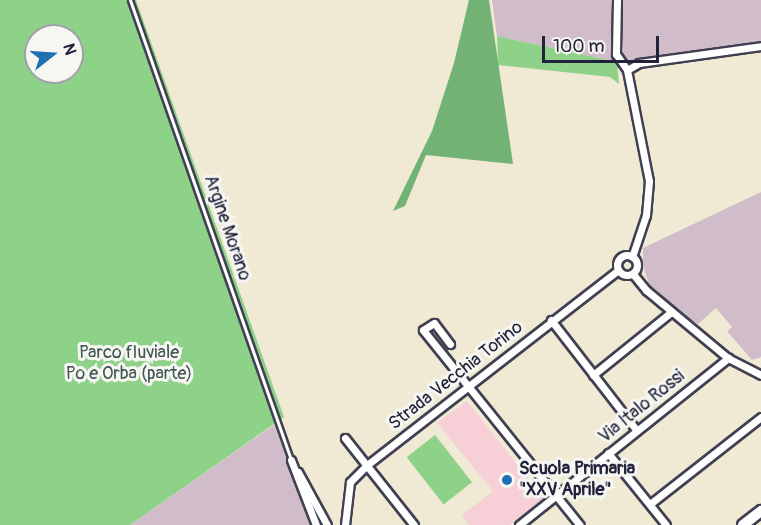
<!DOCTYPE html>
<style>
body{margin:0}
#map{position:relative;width:761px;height:525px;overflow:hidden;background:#f0e9d4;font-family:Pangolin,sans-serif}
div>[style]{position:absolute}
.built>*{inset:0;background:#f6cfd7}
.industrial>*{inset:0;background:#d1bdc9}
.green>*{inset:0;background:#8ed189;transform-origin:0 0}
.forest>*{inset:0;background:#72b375}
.roads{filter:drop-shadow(2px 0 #414052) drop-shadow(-2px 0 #414052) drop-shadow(0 2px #414052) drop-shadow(0 -2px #414052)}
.lane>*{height:3px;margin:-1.5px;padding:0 1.5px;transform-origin:1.5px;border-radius:1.5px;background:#fff}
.street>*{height:7px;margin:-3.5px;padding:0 3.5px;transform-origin:3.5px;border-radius:3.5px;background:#fff}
.street>.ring{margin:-3.5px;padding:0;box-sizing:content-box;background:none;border:7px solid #fff;border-radius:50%}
.primary>*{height:10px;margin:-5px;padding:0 5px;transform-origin:5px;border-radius:5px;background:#fff}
.dots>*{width:16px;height:16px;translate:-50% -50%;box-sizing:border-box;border:3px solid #f6f6f2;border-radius:50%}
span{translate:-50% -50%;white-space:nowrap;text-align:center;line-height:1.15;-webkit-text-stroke:6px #f6f6f2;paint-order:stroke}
.street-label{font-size:18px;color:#22223b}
.park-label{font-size:18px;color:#425752}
.poi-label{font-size:18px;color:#22223b;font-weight:700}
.left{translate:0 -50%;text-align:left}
.north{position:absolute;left:24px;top:24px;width:60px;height:60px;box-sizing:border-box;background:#f6f6f2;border:2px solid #a1a1a9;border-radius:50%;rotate:73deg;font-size:16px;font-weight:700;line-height:24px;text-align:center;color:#22223b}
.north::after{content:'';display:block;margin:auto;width:21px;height:27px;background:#1f6fb2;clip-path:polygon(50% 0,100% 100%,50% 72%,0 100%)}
.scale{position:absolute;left:542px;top:36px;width:117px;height:27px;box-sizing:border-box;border:3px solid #22223b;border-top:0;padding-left:8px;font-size:18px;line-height:21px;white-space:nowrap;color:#22223b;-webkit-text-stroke:4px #f6f6f2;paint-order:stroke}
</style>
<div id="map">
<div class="built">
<i style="clip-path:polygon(467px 401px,544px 498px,510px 525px,469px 525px,462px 515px,493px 491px,437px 423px)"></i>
</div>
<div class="industrial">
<i style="clip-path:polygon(492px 0,761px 0,761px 42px,617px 62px,497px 36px)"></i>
<i style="clip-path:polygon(761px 192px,761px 357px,752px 360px,727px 331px,732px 327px,716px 308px,698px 324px,652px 293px,643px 266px,643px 248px)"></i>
<i style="clip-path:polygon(278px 422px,316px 525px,130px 525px)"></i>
</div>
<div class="green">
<i style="clip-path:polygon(evenodd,0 0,136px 0,284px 417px,130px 525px,0 525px,0 0,36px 36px,72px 36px,72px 72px,36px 72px,36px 36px)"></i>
<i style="clip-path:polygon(497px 36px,617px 62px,619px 84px,610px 77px,498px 65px)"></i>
<i style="left:435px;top:435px;width:60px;height:36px;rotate:52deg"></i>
</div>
<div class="forest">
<i style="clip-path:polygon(469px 0,489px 0,513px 164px,426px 155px,405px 206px,393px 211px,432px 131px,454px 63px)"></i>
</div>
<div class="roads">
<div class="lane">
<i style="left:130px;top:0;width:487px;rotate:70.7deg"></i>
</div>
<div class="street">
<i style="left:617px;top:0;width:54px;rotate:91.1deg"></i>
<i style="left:616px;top:54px;width:19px;rotate:55deg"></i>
<i style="left:627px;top:70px;width:113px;rotate:78.8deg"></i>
<i style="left:649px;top:181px;width:34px;rotate:95deg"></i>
<i style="left:646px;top:215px;width:44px;rotate:108.4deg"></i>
<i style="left:627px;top:70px;width:14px;rotate:-30deg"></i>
<i style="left:639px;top:63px;width:123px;rotate:-7.9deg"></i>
<i class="ring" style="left:617px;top:255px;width:13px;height:13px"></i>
<i style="left:633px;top:274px;width:21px;rotate:51deg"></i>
<i style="left:646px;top:290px;width:107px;rotate:39.7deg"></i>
<i style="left:728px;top:358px;width:37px;rotate:27deg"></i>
<i style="left:551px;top:320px;width:140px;rotate:52.2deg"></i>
<i style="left:450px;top:344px;width:26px;rotate:-127deg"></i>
<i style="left:434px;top:323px;width:13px;rotate:148deg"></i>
<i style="left:423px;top:330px;width:250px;rotate:51.2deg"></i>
<i style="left:593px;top:375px;width:100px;rotate:-38.9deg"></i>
<i style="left:345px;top:438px;width:111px;rotate:51.6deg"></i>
<i style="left:608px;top:453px;width:92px;rotate:51.1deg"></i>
<i style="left:291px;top:460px;width:70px;rotate:69deg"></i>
<i style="left:298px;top:472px;width:60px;rotate:61.3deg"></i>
<i style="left:650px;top:504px;width:141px;rotate:-38.1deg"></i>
<i style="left:345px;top:525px;width:43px;rotate:-83.4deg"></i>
<i style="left:350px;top:482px;width:24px;rotate:-45deg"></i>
<i style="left:367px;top:465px;width:318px;rotate:-37.8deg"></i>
<i style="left:519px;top:525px;width:268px;rotate:-38.6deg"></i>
</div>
<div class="primary">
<i style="left:743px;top:525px;width:23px;rotate:-38deg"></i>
</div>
</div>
<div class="dots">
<i style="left:507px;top:480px;background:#1f6fb2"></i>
</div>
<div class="street-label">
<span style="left:227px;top:228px;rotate:71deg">Argine Morano</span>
<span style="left:456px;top:376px;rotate:-38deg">Strada Vecchia Torino</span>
<span style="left:642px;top:407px;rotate:-39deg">Via Italo Rossi</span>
</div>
<div class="park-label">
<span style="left:129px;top:364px">Parco fluviale<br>Po e Orba (parte)</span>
</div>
<div class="poi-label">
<span class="left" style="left:519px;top:480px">Scuola Primaria<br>"XXV Aprile"</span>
</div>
<div class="north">N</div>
<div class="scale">100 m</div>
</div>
